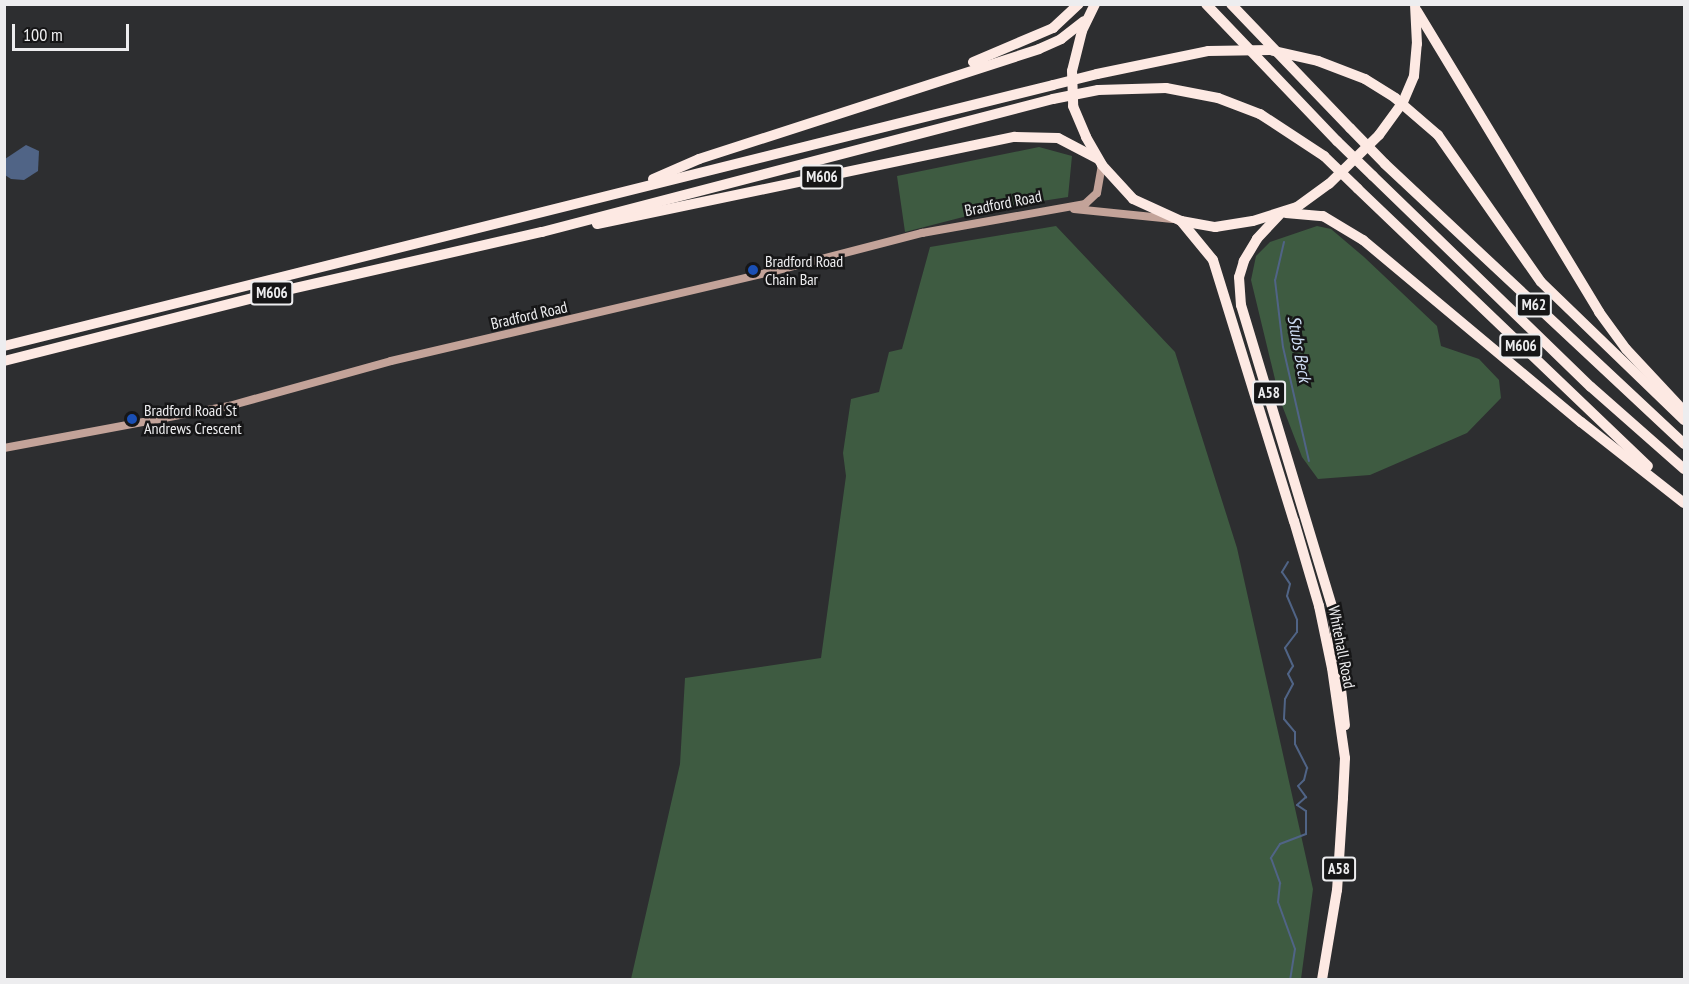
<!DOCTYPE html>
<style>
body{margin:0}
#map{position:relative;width:1689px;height:984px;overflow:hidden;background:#2d2e30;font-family:"PT Sans Narrow",sans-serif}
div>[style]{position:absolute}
.green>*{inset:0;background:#3e5b41}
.water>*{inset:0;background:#506486}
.stream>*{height:2px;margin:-1px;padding:0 1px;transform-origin:1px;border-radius:1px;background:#506486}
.secondary>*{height:8px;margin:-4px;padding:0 4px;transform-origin:4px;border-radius:4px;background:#c3a399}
.highway>*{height:10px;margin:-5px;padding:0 5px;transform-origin:5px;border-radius:5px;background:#fde9e3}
.highway-bridge>*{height:10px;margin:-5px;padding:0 5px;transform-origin:5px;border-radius:5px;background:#fde9e3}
.dots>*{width:16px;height:16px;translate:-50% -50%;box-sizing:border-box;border:3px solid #161617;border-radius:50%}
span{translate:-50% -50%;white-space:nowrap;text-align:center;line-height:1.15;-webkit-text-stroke:5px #161617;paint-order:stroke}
.shield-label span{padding:2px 4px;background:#161617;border:2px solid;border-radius:4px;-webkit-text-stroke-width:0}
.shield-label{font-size:15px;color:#ededef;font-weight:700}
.street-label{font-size:16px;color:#ededef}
.poi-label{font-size:16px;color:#ededef}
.left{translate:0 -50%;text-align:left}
.water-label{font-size:18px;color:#ceddf4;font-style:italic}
.frame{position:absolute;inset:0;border:6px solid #ededef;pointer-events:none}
.scale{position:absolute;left:12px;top:24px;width:117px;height:27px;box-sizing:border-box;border:3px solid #ededef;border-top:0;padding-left:8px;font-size:18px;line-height:21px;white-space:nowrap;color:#ededef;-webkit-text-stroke:4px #161617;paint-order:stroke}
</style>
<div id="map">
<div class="green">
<i style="clip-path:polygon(1039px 147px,1072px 156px,1068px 197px,1002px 207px,905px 232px,897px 176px)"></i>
<i style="clip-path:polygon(1056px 226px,1175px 352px,1237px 548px,1313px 889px,1301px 979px,631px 979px,680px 764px,685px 678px,821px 658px,846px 476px,843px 453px,851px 399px,879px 392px,889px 352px,902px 349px,930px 247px)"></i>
<i style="clip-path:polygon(1317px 226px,1331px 229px,1364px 257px,1437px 326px,1441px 346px,1479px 359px,1499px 380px,1501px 398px,1467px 433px,1370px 475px,1318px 479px,1302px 457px,1280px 400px,1251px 280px,1256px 256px,1270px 242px)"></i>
</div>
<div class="water">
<i style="clip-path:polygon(26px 145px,39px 151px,38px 171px,24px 180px,11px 179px,5px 175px,5px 159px)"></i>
</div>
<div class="stream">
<i style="left:1284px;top:242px;width:39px;rotate:103deg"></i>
<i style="left:1275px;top:280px;width:67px;rotate:83.2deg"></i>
<i style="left:1283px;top:347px;width:117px;rotate:77.2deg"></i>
<i style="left:1288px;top:562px;width:12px;rotate:121deg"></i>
<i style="left:1282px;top:572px;width:14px;rotate:56deg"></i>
<i style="left:1290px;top:584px;width:12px;rotate:104deg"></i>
<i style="left:1287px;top:596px;width:26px;rotate:67deg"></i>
<i style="left:1297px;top:620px;width:12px;rotate:90deg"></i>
<i style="left:1297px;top:632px;width:20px;rotate:127deg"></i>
<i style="left:1285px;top:648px;width:20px;rotate:66deg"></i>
<i style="left:1293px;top:666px;width:9px;rotate:122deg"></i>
<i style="left:1288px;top:674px;width:11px;rotate:63deg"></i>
<i style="left:1293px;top:684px;width:17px;rotate:118deg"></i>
<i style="left:1285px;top:699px;width:20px;rotate:93deg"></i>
<i style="left:1284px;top:719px;width:17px;rotate:50deg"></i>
<i style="left:1295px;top:732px;width:12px;rotate:90deg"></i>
<i style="left:1295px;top:744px;width:27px;rotate:63deg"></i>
<i style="left:1307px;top:768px;width:12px;rotate:104deg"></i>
<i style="left:1304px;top:780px;width:8px;rotate:135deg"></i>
<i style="left:1298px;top:786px;width:14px;rotate:54deg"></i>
<i style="left:1306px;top:797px;width:12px;rotate:138deg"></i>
<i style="left:1297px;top:805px;width:11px;rotate:34deg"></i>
<i style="left:1306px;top:811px;width:23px;rotate:90deg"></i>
<i style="left:1306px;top:834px;width:28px;rotate:159deg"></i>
<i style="left:1280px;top:844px;width:17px;rotate:123deg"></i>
<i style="left:1271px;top:858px;width:27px;rotate:70deg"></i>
<i style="left:1280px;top:883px;width:19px;rotate:96deg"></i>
<i style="left:1278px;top:902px;width:50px;rotate:70.1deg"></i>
<i style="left:1295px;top:949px;width:31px;rotate:99deg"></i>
</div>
<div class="secondary">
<i style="left:1074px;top:209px;width:99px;rotate:5.8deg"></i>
<i style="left:4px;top:448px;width:229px;rotate:-10.6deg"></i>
<i style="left:229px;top:406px;width:168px;rotate:-15.5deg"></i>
<i style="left:391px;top:361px;width:394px;rotate:-13.2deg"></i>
<i style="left:775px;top:271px;width:152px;rotate:-14.5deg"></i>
<i style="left:922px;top:233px;width:166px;rotate:-10.1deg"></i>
<i style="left:1085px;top:204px;width:16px;rotate:-43deg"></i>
<i style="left:1097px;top:193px;width:28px;rotate:-80deg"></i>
</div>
<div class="highway">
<i style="left:1095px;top:4px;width:30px;rotate:116deg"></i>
<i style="left:1082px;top:31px;width:41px;rotate:104deg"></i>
<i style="left:1072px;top:71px;width:35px;rotate:88deg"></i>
<i style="left:1073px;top:106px;width:34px;rotate:67deg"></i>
<i style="left:1086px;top:137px;width:32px;rotate:60deg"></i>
<i style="left:1102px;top:165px;width:46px;rotate:47.6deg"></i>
<i style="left:1133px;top:199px;width:53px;rotate:24.6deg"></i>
<i style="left:1181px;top:221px;width:35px;rotate:10deg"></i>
<i style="left:1215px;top:227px;width:38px;rotate:-9deg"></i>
<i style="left:1253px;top:221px;width:46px;rotate:-17.7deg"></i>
<i style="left:1297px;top:207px;width:39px;rotate:-36deg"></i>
<i style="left:1329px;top:184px;width:70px;rotate:-44.4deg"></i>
<i style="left:1379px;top:135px;width:41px;rotate:-54deg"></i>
<i style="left:1403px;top:102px;width:28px;rotate:-67deg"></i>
<i style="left:1414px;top:76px;width:32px;rotate:-85deg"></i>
<i style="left:1417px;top:44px;width:40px;rotate:-92.9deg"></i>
<i style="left:1206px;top:4px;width:190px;rotate:46.3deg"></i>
<i style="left:1231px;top:4px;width:172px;rotate:46.2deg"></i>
<i style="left:1417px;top:11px;width:352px;rotate:58.8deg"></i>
<i style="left:1599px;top:312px;width:46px;rotate:53.9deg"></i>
<i style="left:1626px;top:349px;width:85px;rotate:46.9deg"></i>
<i style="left:1318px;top:61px;width:50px;rotate:21deg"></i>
<i style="left:973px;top:62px;width:87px;rotate:-23deg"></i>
<i style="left:1053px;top:28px;width:35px;rotate:-43deg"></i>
<i style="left:1097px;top:74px;width:113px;rotate:-11.7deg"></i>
<i style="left:1098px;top:90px;width:68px;rotate:-1.7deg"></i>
<i style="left:1166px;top:88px;width:53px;rotate:10.9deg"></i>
<i style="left:1218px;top:98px;width:45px;rotate:20.9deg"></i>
<i style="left:1260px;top:114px;width:77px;rotate:33.3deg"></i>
<i style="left:1438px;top:135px;width:179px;rotate:55deg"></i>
<i style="left:1541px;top:282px;width:199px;rotate:44deg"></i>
<i style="left:1385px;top:164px;width:410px;rotate:43.1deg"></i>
<i style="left:1373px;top:176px;width:303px;rotate:44.1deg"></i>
<i style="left:1591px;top:387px;width:124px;rotate:41.4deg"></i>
<i style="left:653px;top:179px;width:50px;rotate:-23.5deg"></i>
<i style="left:699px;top:159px;width:357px;rotate:-17.9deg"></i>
<i style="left:1039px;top:49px;width:24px;rotate:-24deg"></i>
<i style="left:1061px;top:39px;width:29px;rotate:-38deg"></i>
<i style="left:1358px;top:189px;width:401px;rotate:43.7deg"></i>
<i style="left:1286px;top:213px;width:37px;rotate:5deg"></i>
<i style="left:1323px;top:216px;width:47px;rotate:31deg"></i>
<i style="left:1363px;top:240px;width:284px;rotate:39.9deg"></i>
<i style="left:1581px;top:422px;width:131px;rotate:38.2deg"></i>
<i style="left:1280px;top:214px;width:34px;rotate:133deg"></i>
<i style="left:1257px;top:239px;width:26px;rotate:121deg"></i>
<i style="left:1244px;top:261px;width:17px;rotate:107deg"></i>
<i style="left:1239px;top:277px;width:28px;rotate:86deg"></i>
<i style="left:1241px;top:305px;width:314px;rotate:73.2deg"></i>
<i style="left:1332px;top:606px;width:120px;rotate:83.8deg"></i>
<i style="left:1181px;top:221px;width:50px;rotate:50.6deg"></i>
<i style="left:1213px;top:260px;width:273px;rotate:72.8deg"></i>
<i style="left:1294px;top:521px;width:89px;rotate:73.6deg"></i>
<i style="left:1319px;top:606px;width:63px;rotate:78.2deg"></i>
<i style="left:1332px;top:668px;width:91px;rotate:81.8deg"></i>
<i style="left:1345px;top:758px;width:40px;rotate:92.9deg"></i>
<i style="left:1343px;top:798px;width:92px;rotate:93.7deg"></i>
<i style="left:1337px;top:890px;width:91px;rotate:99.5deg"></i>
<i style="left:597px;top:224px;width:427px;rotate:-11.8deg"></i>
<i style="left:1015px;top:137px;width:43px;rotate:1.3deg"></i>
<i style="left:1058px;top:138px;width:45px;rotate:27.7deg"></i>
<i style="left:4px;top:346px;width:1081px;rotate:-13.97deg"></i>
<i style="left:4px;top:361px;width:264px;rotate:-14.2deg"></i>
<i style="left:260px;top:296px;width:289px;rotate:-12.8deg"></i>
<i style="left:542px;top:232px;width:528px;rotate:-14.59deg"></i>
</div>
<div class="highway-bridge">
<i style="left:1208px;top:51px;width:62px;rotate:-0.9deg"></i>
<i style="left:1270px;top:50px;width:49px;rotate:12.9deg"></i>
<i style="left:1365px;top:79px;width:36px;rotate:32deg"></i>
<i style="left:1395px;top:98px;width:57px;rotate:40.7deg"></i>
<i style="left:1053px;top:85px;width:45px;rotate:-14deg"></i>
<i style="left:1053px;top:99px;width:46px;rotate:-11.3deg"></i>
<i style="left:1350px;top:128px;width:50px;rotate:45.8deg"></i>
<i style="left:1337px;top:141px;width:50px;rotate:44.2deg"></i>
<i style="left:1324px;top:156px;width:47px;rotate:44.1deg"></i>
</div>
<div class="dots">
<i style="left:753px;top:270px;background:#1a4fb4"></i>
<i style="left:132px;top:419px;background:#1a4fb4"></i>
</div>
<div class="shield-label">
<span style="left:822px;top:177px">M606</span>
<span style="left:272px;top:293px">M606</span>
<span style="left:1534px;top:305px">M62</span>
<span style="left:1521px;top:346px">M606</span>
<span style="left:1269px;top:393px">A58</span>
<span style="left:1339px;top:869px">A58</span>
</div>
<div class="street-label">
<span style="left:1003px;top:203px;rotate:-11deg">Bradford Road</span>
<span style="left:529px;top:315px;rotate:-13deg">Bradford Road</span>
<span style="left:1342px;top:647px;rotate:79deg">Whitehall Road</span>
</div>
<div class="poi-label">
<span class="left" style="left:765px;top:270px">Bradford Road<br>Chain Bar</span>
<span class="left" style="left:144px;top:419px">Bradford Road St<br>Andrews Crescent</span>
</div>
<div class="water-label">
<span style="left:1299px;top:349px;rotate:80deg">Stubs Beck</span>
</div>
<div class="frame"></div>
<div class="scale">100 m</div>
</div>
